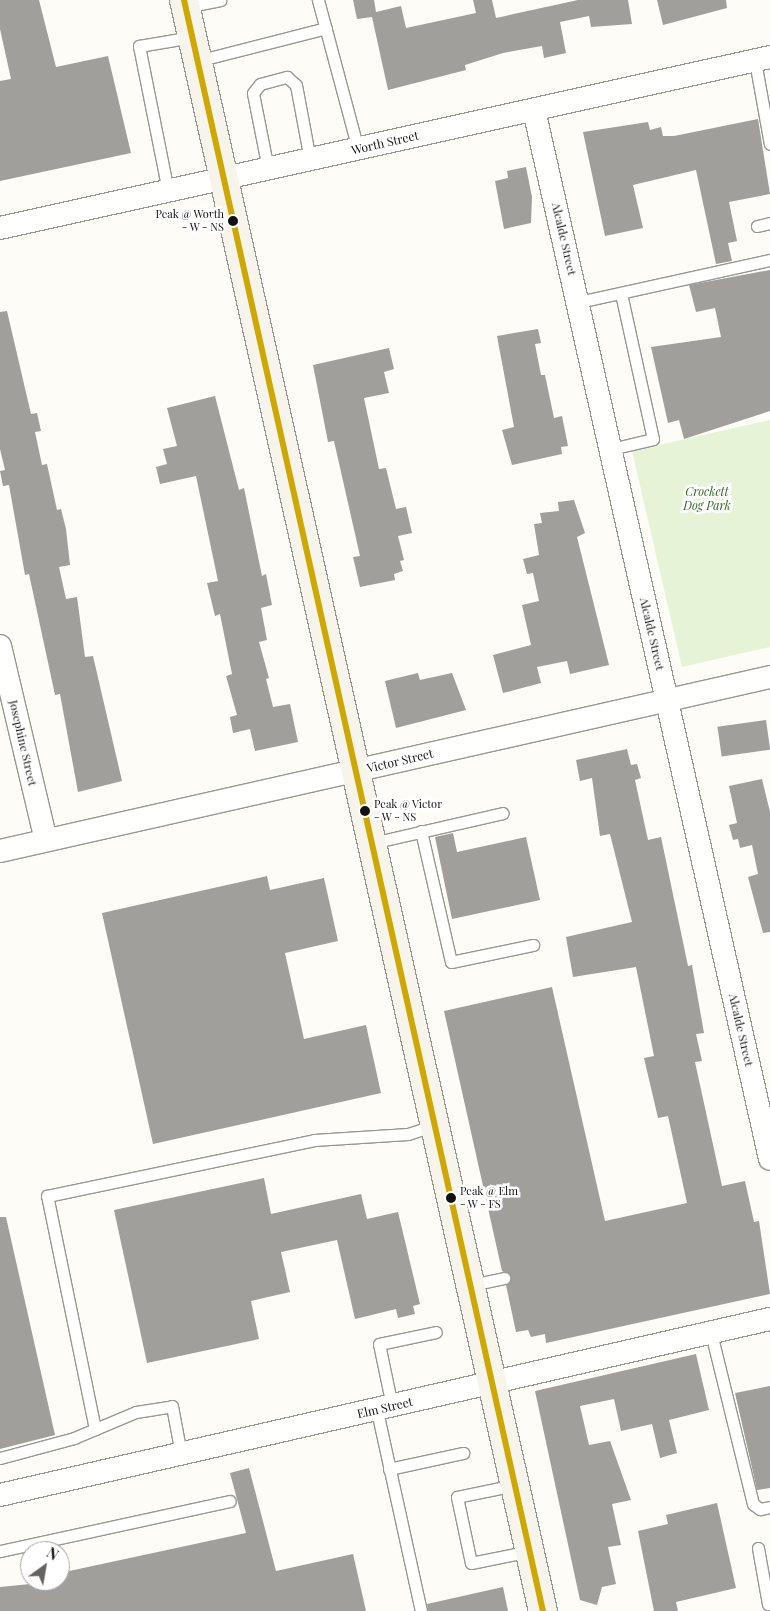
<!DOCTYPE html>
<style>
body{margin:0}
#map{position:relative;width:770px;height:1611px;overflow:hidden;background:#fdfcf7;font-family:"Playfair Display",serif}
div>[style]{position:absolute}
.green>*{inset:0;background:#e7f3d7}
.building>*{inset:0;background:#a19f9c;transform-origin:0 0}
.roads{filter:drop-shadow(1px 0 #979795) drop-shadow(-1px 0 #979795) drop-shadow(0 1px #979795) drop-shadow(0 -1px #979795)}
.lane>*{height:11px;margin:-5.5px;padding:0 5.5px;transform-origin:5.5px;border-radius:5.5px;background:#fffffe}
.street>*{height:22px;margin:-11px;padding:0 11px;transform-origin:11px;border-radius:11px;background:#fffffe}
.secondary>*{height:28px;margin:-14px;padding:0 14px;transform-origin:14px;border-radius:14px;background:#f6f4eb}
.bus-1>*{height:6px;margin:-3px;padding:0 3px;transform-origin:3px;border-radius:3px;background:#cfa703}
.dots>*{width:14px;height:14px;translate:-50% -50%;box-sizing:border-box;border:2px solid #fff;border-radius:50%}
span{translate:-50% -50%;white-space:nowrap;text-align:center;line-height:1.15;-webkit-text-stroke:5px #fff;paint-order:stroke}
.bus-label{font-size:11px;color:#111}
.right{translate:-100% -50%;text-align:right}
.left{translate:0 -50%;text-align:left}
.street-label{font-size:12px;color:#111}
.park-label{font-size:12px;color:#2f6b1f;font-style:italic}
.north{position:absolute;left:20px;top:1541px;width:50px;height:50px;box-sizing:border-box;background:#fff;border:1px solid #a0a0a0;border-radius:50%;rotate:32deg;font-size:14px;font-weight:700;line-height:20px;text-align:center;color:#111}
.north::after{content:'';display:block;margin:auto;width:18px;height:22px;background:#646362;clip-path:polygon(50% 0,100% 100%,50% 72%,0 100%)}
</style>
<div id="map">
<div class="green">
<i style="clip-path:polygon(770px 420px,770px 647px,682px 667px,632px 451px)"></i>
</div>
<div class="building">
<i style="clip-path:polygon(0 0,39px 0,56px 67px,108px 56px,131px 153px,0 181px,0 81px,11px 79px,0 29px)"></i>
<i style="clip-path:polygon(353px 0,374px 0,376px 12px,401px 6px,406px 28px,476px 13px,473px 0,492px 0,496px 18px,578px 0,628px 0,632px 24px,591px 27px,589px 16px,560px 22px,566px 53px,544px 58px,542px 46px,503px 53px,465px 65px,466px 70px,388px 90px,372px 17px,357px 19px)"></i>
<i style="clip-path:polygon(657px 0,726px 0,727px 8px,663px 25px)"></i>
<i style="clip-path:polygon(758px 119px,770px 194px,729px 202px,737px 241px,728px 243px,732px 261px,716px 264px,696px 170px,633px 185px,643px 228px,605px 236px,583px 132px,648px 122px,650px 130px,661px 127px,663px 136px,674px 136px)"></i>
<i style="clip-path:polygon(526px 167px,532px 197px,531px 223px,504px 229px,495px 181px,508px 178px,507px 171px)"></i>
<i style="clip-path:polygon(770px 270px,770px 411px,684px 439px,679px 420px,668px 423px,651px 347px,721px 337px,715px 308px,696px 312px,689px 285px)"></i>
<i style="clip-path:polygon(7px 311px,31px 414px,37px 413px,41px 431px,35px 432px,42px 465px,47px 464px,57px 510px,61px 509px,66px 529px,70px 565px,59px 567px,66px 599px,77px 597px,85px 657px,93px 656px,122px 781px,78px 792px,60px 694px,55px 695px,29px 574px,25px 575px,9px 485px,3px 486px,0 471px,5px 470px,0 449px,0 312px)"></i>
<i style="clip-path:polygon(538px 329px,541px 343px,535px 344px,541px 375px,545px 375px,554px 418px,562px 416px,568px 446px,561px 447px,562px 454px,512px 465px,502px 430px,514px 427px,497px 336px)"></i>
<i style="clip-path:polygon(389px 348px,394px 369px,384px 372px,389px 393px,364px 398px,379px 469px,386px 468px,396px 509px,406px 507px,412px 533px,398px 536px,404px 560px,400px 561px,403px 571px,394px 574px,395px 580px,360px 587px,353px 557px,360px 556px,334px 441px,328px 442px,313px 365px)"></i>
<i style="clip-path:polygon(215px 396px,239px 490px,244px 488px,262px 576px,266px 574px,272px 605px,261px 608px,267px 640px,259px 642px,269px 678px,266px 679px,273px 707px,290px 704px,298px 742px,255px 751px,250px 729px,233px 733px,230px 717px,237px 715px,226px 676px,232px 674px,220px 614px,215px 616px,207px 583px,218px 581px,196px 476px,160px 484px,156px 467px,167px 464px,163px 449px,177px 446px,167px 408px)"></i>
<i style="clip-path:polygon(574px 500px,585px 533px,577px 537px,609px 665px,570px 674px,567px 661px,537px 667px,541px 683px,503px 693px,493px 655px,531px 645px,522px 605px,539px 601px,533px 573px,527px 574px,523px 559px,539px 555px,534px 524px,542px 523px,540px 513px,559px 511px,558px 502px)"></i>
<i style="clip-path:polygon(418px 673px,420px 680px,452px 673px,466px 710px,396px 728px,385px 681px)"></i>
<i style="left:766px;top:720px;width:30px;height:49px;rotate:82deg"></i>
<i style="clip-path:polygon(627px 749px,631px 765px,637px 764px,641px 778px,635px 780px,648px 840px,661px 837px,688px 966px,692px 965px,704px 1033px,696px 1034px,702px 1061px,695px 1062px,722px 1186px,745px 1181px,754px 1222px,759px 1221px,770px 1294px,546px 1343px,545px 1334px,531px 1337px,528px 1330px,516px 1332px,506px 1285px,511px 1276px,502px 1271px,444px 1011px,552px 987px,605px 1221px,687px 1203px,668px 1116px,658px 1118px,644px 1058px,654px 1056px,636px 967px,573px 977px,566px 937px,632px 922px,610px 834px,600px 836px,592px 778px,580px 781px,576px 760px)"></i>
<i style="clip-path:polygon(762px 779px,770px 812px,770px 932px,763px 933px,748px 877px,758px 874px,752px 845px,740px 848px,738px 839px,733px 840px,729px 825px,737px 823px,729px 786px)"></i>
<i style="clip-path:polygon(453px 833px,457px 852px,526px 837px,540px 900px,452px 919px,435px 837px)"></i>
<i style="clip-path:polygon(267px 876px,270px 890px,324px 878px,338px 941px,285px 953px,304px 1039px,366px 1025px,381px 1093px,153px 1144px,102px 913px)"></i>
<i style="clip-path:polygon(264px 1178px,271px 1214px,361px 1194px,367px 1219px,398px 1212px,420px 1304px,413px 1306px,415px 1314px,398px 1318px,396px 1309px,355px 1319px,337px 1240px,281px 1252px,290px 1292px,251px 1301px,259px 1339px,147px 1363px,114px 1210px)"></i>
<i style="clip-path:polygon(0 1217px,6px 1217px,55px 1435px,0 1449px)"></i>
<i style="clip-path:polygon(696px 1354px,709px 1410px,669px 1420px,677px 1453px,660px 1458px,652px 1424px,621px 1431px,614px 1399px,580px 1406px,589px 1445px,610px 1441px,631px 1500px,612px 1504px,621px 1545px,608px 1547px,616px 1584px,602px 1587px,597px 1605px,580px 1600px,535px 1391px)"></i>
<i style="clip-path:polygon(770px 1386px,770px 1488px,757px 1490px,735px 1393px)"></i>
<i style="clip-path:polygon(249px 1468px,276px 1571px,353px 1554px,366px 1611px,0 1611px,0 1587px,60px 1581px,60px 1573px,246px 1533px,230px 1473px)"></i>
<i style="clip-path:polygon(717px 1503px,736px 1588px,676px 1602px,678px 1611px,654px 1611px,638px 1531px,668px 1524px,666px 1515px)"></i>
<i style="clip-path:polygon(503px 1587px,508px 1611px,428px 1611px,427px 1604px)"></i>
</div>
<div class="roads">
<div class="lane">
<i style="left:318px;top:0;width:154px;rotate:75deg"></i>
<i style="left:185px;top:7px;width:36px;rotate:-11deg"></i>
<i style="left:197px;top:61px;width:133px;rotate:-14.3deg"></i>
<i style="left:755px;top:61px;width:84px;rotate:79.8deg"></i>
<i style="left:268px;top:169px;width:77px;rotate:-101.2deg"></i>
<i style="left:253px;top:93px;width:11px;rotate:-52deg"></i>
<i style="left:260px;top:84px;width:28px;rotate:-15deg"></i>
<i style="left:287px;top:77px;width:12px;rotate:42deg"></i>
<i style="left:296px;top:85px;width:76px;rotate:79.4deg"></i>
<i style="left:168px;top:191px;width:148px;rotate:-101.3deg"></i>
<i style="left:139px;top:46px;width:54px;rotate:-9.6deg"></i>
<i style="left:757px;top:226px;width:13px;rotate:-13deg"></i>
<i style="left:579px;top:302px;width:196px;rotate:-12.4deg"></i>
<i style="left:611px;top:449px;width:43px;rotate:-13.4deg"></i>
<i style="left:653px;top:439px;width:149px;rotate:-102.4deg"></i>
<i style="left:421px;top:831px;width:134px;rotate:77.1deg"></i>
<i style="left:451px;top:962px;width:84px;rotate:-11.7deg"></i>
<i style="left:372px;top:843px;width:134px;rotate:-12.9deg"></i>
<i style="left:471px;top:1285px;width:34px;rotate:-12deg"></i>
<i style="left:711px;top:1333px;width:176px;rotate:76.2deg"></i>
<i style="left:753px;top:1504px;width:9px;rotate:36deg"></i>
<i style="left:760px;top:1509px;width:10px;rotate:-11deg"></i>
<i style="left:392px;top:1406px;width:63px;rotate:-101.8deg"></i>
<i style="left:379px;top:1344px;width:58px;rotate:-11.9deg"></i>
<i style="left:377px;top:1411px;width:205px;rotate:77.6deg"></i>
<i style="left:95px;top:1429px;width:238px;rotate:-101.6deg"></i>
<i style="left:47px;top:1196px;width:273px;rotate:-11.8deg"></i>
<i style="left:314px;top:1140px;width:94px;rotate:-3.7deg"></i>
<i style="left:408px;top:1134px;width:28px;rotate:-18deg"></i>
<i style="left:0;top:1458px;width:77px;rotate:-15.1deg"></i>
<i style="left:74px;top:1438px;width:67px;rotate:-22.8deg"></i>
<i style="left:136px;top:1412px;width:36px;rotate:-9deg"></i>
<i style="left:172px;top:1406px;width:49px;rotate:79.4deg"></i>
<i style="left:389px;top:1469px;width:76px;rotate:-12.2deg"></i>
<i style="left:515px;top:1485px;width:59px;rotate:168.3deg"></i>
<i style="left:457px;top:1497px;width:67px;rotate:78deg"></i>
<i style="left:471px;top:1563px;width:60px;rotate:-11.5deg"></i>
<i style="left:758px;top:1548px;width:57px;rotate:79.9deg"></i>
<i style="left:0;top:1551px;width:235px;rotate:-12.3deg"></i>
</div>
<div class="street">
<i style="left:534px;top:110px;width:1075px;rotate:77.32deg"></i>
<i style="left:0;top:228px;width:789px;rotate:-12.52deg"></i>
<i style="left:0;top:646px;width:199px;rotate:76.7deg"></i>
<i style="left:0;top:851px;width:789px;rotate:-12.73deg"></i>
<i style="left:0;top:1495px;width:790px;rotate:-12.88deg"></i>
</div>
<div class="secondary">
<i style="left:184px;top:0;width:1651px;rotate:77.44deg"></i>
</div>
</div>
<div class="bus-1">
<i style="left:184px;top:0;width:1651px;rotate:77.44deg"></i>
</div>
<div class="dots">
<i style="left:233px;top:221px;background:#111"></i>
<i style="left:365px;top:811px;background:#111"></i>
<i style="left:451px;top:1198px;background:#111"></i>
</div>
<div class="bus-label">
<span class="right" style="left:224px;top:221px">Peak @ Worth<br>- W - NS</span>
<span class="left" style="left:374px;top:811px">Peak @ Victor<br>- W - NS</span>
<span class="left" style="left:460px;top:1198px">Peak @ Elm<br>- W - FS</span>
</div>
<div class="street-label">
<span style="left:385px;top:143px;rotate:-13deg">Worth Street</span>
<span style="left:564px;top:239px;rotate:77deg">Alcalde Street</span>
<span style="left:652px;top:634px;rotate:77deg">Alcalde Street</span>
<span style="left:23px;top:743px;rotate:77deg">Josephine Street</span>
<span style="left:400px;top:761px;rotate:-13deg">Victor Street</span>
<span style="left:741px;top:1030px;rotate:77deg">Alcalde Street</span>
<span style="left:385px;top:1408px;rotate:-13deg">Elm Street</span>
</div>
<div class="park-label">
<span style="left:707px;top:499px">Crockett<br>Dog Park</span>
</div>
<div class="north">N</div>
</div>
